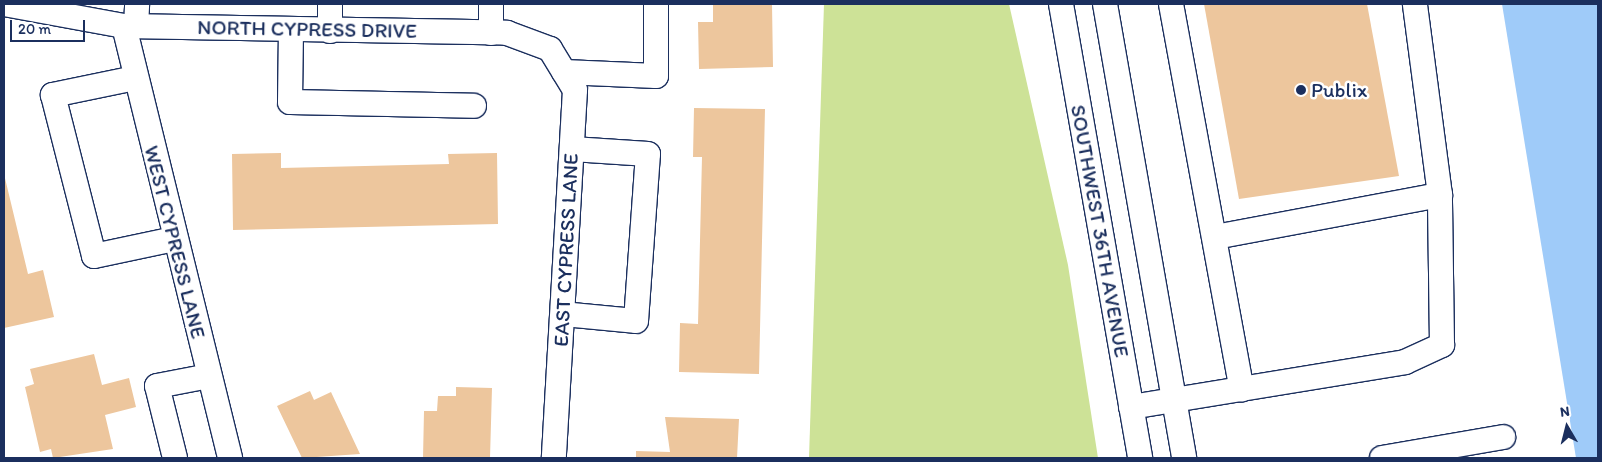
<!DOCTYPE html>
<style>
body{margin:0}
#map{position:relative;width:1602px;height:462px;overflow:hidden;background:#fff;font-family:Itim,sans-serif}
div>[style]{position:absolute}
.green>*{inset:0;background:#cde297}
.water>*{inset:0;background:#9fcbf9}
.building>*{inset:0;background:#edc69d}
.roads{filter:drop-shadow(1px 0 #1b2f5e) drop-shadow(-1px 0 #1b2f5e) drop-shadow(0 1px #1b2f5e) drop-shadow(0 -1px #1b2f5e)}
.minor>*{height:24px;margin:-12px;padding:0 12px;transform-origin:12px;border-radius:12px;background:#fff}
.dots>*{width:14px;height:14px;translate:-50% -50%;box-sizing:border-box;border:2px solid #fff;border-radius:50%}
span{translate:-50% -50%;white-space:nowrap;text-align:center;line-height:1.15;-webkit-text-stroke:5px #fff;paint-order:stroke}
.street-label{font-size:21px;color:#1b2f5e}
.poi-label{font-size:21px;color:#1b2f5e}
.left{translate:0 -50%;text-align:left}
.frame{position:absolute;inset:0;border:5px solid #1b2f5e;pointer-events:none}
.north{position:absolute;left:1542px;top:402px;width:50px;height:50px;-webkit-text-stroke:4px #fff;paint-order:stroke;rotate:352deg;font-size:14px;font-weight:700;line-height:20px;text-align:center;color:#1b2f5e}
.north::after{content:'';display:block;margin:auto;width:18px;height:22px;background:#1b2f5e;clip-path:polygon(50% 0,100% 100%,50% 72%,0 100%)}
.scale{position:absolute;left:10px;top:20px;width:75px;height:22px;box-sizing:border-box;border:2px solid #1b2f5e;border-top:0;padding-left:6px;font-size:15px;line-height:18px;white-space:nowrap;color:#1b2f5e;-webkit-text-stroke:4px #fff;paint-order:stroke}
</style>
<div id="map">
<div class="green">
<i style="clip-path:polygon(824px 4px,1009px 4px,1068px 265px,1098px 458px,809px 458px)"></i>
</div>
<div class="water">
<i style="clip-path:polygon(1502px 4px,1598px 4px,1598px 458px,1576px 458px)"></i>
</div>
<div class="building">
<i style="clip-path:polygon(713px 4px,772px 4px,773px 67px,699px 69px,698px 22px,713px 22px)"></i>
<i style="clip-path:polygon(1204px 4px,1367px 4px,1399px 176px,1239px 199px)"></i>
<i style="clip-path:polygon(694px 108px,765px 109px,759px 374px,679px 372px,680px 323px,698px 324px,702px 157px,693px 157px)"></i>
<i style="clip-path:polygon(281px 153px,281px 168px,449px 164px,448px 154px,497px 153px,498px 224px,233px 230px,232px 154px)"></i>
<i style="clip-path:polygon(4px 174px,28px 274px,43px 270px,54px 317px,4px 328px)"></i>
<i style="clip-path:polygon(94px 354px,102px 385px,129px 378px,136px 407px,105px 415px,113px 449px,53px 458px,51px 449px,40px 452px,25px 387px,34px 384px,30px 369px)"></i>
<i style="clip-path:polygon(456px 387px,492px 388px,490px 458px,423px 458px,424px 411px,437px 411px,438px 396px,456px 396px)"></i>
<i style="clip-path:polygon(310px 391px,314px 400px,331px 392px,360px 454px,302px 458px,277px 406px)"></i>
<i style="clip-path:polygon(665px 417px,739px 419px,737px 458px,636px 458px,636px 451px,670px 452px)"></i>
</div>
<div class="roads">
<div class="minor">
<i style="left:4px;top:4px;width:122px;rotate:10.4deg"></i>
<i style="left:124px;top:26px;width:383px;rotate:1deg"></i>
<i style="left:507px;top:33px;width:46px;rotate:20.4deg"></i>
<i style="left:550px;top:49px;width:48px;rotate:58.6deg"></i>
<i style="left:575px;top:90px;width:369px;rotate:93.3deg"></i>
<i style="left:491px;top:4px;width:29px;rotate:90deg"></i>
<i style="left:1061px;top:4px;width:461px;rotate:80.1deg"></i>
<i style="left:1105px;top:4px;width:461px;rotate:80.1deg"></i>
<i style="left:1171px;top:4px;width:392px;rotate:79.6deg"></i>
<i style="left:124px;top:26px;width:445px;rotate:76.2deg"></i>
<i style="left:136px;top:26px;width:22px;rotate:-87deg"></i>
<i style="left:291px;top:30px;width:72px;rotate:90.8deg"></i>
<i style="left:290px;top:102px;width:184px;rotate:1.2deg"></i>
<i style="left:330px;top:31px;width:27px;rotate:-90deg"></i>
<i style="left:564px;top:72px;width:92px;rotate:2.5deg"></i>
<i style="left:656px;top:76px;width:72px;rotate:-90deg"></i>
<i style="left:135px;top:78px;width:84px;rotate:168.3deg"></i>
<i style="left:53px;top:95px;width:166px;rotate:75.7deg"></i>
<i style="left:94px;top:256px;width:82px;rotate:-12deg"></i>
<i style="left:1215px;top:237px;width:229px;rotate:-10.6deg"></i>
<i style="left:563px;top:314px;width:73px;rotate:5.5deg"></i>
<i style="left:636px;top:321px;width:167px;rotate:-85.9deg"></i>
<i style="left:648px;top:154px;width:76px;rotate:-176.2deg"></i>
<i style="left:1131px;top:407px;width:278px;rotate:-9.3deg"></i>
<i style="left:1405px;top:362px;width:41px;rotate:-24.7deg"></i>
<i style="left:1442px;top:345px;width:150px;rotate:-90.8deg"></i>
<i style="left:1440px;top:195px;width:193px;rotate:-97.5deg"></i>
<i style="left:175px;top:458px;width:74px;rotate:-104deg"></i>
<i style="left:157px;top:386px;width:53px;rotate:-10.9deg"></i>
<i style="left:1382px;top:458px;width:123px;rotate:-9.8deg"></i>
</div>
</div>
<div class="dots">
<i style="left:1301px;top:90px;background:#1b2f5e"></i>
</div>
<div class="street-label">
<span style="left:307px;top:29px;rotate:1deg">NORTH CYPRESS DRIVE</span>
<span style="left:1100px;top:231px;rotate:80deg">SOUTHWEST 36TH AVENUE</span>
<span style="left:175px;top:242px;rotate:76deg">WEST CYPRESS LANE</span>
<span style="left:566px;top:250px;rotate:-87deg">EAST CYPRESS LANE</span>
</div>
<div class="poi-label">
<span class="left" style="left:1311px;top:90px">Publix</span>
</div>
<div class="frame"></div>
<div class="north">N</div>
<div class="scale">20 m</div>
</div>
